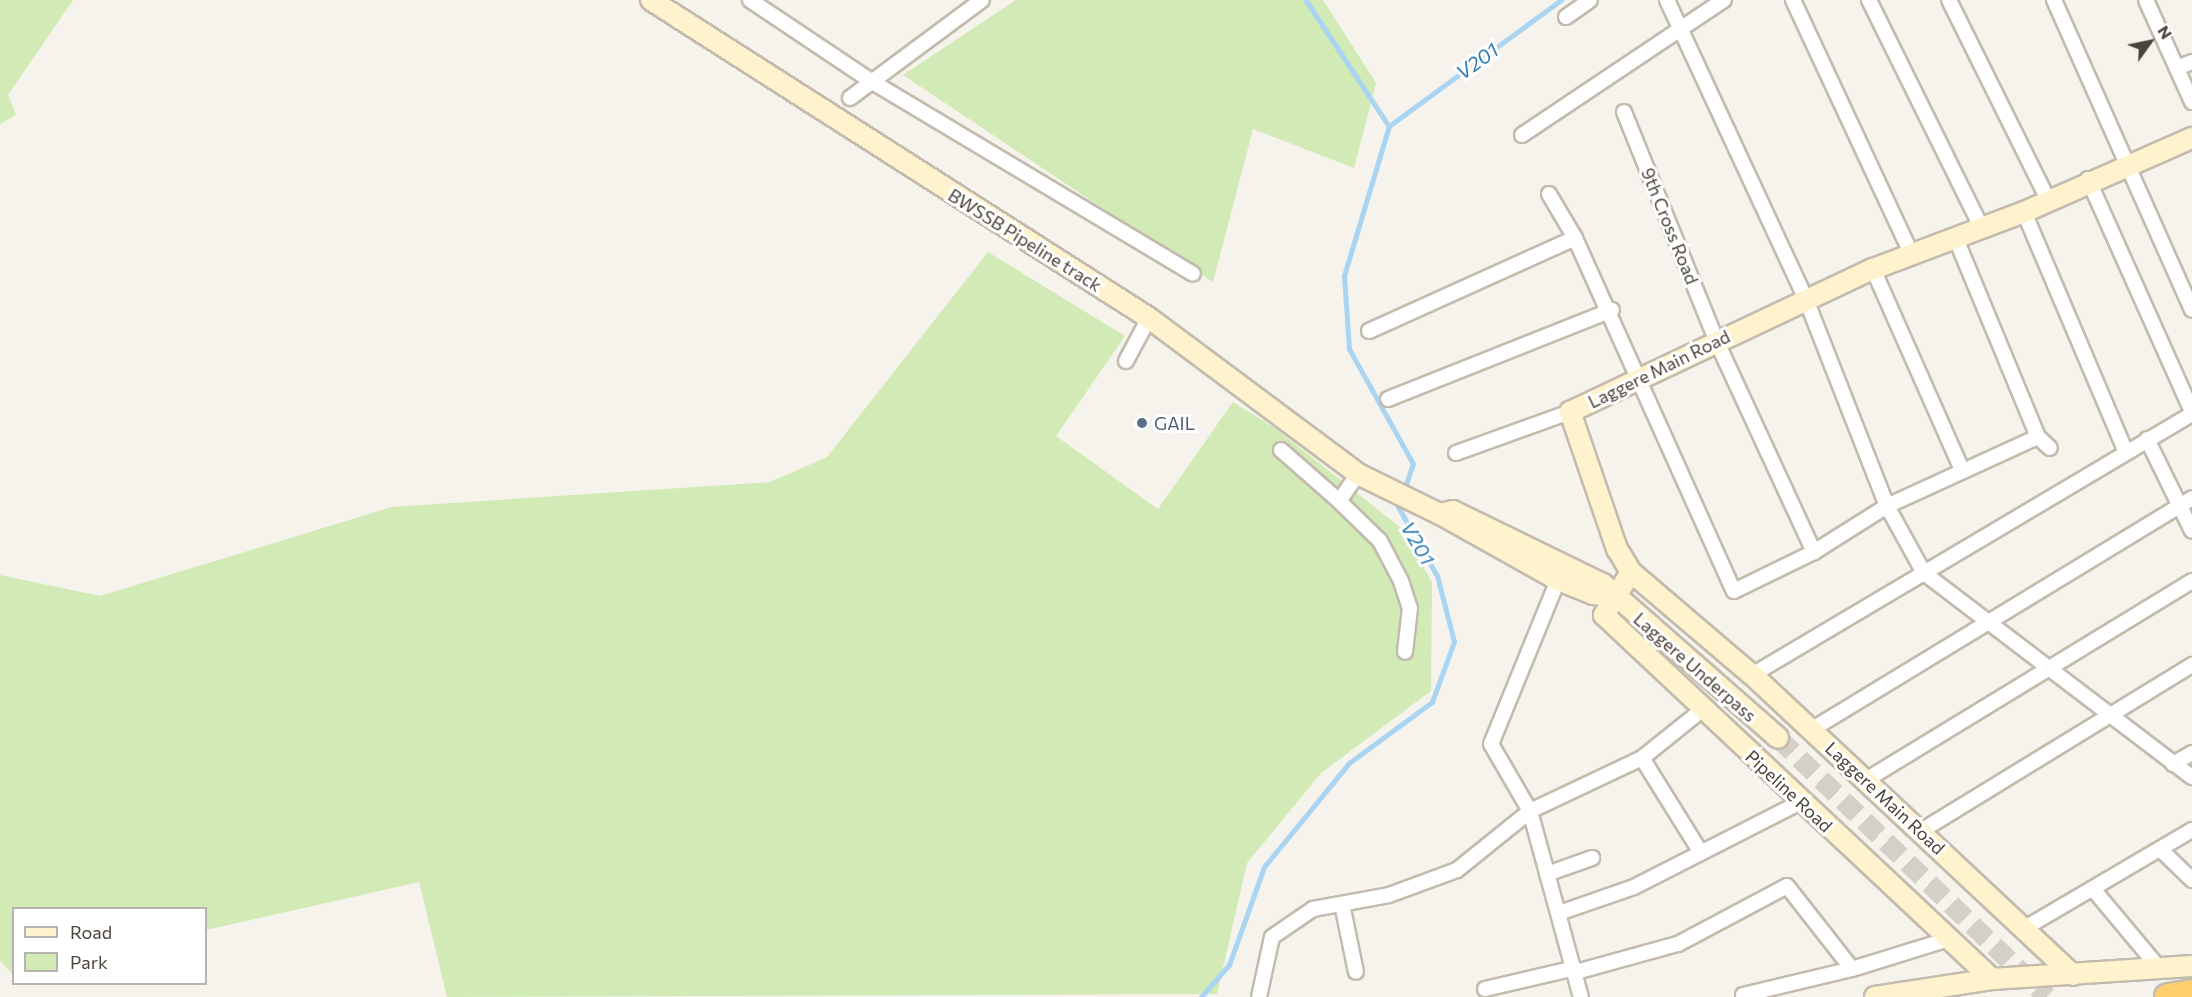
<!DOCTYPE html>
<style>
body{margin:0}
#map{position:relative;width:2192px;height:997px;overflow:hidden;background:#f6f3ec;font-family:Commissioner,sans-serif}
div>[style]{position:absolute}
.green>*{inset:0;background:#d2eab5}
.stream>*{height:4.5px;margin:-2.25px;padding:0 2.25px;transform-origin:2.25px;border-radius:2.25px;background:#a9d4f2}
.secondary-tunnel>*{height:20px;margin-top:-10px;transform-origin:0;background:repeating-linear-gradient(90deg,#d4d0c8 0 20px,transparent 0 30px)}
.roads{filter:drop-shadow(2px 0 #c2bbae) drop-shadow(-2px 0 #c2bbae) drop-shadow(0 2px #c2bbae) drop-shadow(0 -2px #c2bbae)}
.street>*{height:14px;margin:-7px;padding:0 7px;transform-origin:7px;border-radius:7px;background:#fff}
.secondary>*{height:20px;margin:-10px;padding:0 10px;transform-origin:10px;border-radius:10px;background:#fff3cd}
.highway>*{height:26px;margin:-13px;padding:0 13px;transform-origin:13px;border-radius:13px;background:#ffcf6e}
.dots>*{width:16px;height:16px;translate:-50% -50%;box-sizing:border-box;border:3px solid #fff;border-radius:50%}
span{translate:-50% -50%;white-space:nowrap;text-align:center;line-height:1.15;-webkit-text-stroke:6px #fff;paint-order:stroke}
.street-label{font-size:18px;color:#4b4439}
.service-label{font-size:18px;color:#4e5e75}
.left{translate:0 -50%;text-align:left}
.water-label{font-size:20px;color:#2e7ab2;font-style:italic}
.legend{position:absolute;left:12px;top:907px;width:195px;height:78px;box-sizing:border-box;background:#fff;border:2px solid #b7b4b0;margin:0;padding:8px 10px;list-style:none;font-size:18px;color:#4b4439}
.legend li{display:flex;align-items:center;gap:12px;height:30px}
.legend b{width:30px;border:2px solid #b7b4b0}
.north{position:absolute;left:2120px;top:12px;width:60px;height:60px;-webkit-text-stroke:4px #fff;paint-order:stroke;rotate:57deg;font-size:16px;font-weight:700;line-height:24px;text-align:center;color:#4b4439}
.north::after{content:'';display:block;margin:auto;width:21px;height:27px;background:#4b4439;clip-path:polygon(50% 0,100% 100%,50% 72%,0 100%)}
</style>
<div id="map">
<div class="green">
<i style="clip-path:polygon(0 0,73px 0,8px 95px,16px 115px,0 124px)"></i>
<i style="clip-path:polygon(1016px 0,1323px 0,1376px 83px,1354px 168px,1253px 129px,1213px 282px,903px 75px)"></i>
<i style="clip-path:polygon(988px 252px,1125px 336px,1056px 436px,1158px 509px,1233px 402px,1275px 428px,1401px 528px,1432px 582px,1431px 691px,1321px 773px,1247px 863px,1217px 994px,447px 997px,419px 882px,206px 930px,206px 908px,14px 908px,13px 974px,0 961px,0 575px,100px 596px,392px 507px,770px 482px,827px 457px)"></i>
</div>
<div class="stream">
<i style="left:1306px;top:0;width:151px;rotate:56.6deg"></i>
<i style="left:1404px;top:491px;width:28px;rotate:-72deg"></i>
<i style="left:1413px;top:464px;width:132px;rotate:-119.1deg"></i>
<i style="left:1349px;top:349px;width:73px;rotate:-93.9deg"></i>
<i style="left:1344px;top:276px;width:157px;rotate:-73.3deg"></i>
<i style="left:1389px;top:126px;width:213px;rotate:-36.2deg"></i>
<i style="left:1201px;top:997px;width:43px;rotate:-48.8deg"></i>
<i style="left:1229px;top:965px;width:104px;rotate:-70.3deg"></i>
<i style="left:1264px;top:867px;width:134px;rotate:-50.7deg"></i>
<i style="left:1349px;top:763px;width:103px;rotate:-36.3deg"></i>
<i style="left:1432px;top:702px;width:64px;rotate:-69.9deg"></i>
<i style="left:1454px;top:642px;width:68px;rotate:-104.4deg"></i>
<i style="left:1437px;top:576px;width:79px;rotate:-119.5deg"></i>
<i style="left:1398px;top:507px;width:6px;rotate:-72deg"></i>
</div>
<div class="secondary-tunnel">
<i style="left:1778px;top:738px;width:373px;rotate:43.9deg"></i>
</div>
<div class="roads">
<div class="street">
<i style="left:750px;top:0;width:146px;rotate:33.8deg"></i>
<i style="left:871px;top:81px;width:375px;rotate:30.9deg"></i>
<i style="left:1667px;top:0;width:333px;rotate:65.1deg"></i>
<i style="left:1807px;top:302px;width:219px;rotate:68.6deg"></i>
<i style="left:1887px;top:506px;width:77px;rotate:61.1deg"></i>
<i style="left:1924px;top:573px;width:337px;rotate:37.3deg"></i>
<i style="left:1793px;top:0;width:281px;rotate:65deg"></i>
<i style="left:1869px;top:0;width:255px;rotate:63.7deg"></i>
<i style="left:1949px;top:0;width:220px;rotate:63.6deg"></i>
<i style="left:2054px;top:0;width:339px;rotate:66deg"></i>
<i style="left:2146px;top:0;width:112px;rotate:65.7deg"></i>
<i style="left:1566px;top:17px;width:29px;rotate:-35deg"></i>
<i style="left:2177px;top:68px;width:16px;rotate:-22deg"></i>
<i style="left:850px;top:98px;width:164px;rotate:-36.6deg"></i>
<i style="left:1624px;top:112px;width:246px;rotate:68deg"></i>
<i style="left:1716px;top:340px;width:234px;rotate:65.2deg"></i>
<i style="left:1522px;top:135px;width:243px;rotate:-33.8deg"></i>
<i style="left:2088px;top:179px;width:254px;rotate:65.9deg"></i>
<i style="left:1549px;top:194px;width:51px;rotate:59.4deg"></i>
<i style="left:2024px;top:212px;width:261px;rotate:67deg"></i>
<i style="left:1956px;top:239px;width:214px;rotate:67.5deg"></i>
<i style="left:2038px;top:437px;width:16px;rotate:43deg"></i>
<i style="left:1873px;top:269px;width:220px;rotate:66.1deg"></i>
<i style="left:1369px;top:331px;width:226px;rotate:-24.3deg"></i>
<i style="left:1575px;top:238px;width:387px;rotate:65.8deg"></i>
<i style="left:1734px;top:591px;width:89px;rotate:-26deg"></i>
<i style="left:1814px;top:552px;width:86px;rotate:-32.2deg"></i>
<i style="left:1887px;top:506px;width:166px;rotate:-24.6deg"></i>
<i style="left:1126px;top:361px;width:49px;rotate:-61.9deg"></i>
<i style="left:1388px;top:399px;width:241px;rotate:-21.7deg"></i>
<i style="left:2147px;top:439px;width:102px;rotate:63.9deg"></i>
<i style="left:1281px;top:450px;width:77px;rotate:41.3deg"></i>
<i style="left:1456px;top:453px;width:121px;rotate:-19.8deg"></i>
<i style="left:1358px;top:474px;width:33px;rotate:125deg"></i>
<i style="left:1339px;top:501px;width:57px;rotate:44.3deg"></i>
<i style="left:1380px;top:541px;width:45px;rotate:62.3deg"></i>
<i style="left:1401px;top:581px;width:28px;rotate:72deg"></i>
<i style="left:1410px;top:608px;width:44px;rotate:96.5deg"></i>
<i style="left:1558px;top:580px;width:177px;rotate:112.2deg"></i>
<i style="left:1491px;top:744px;width:78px;rotate:59.8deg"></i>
<i style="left:1530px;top:811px;width:193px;rotate:74.7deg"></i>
<i style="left:1752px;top:675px;width:512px;rotate:-30.68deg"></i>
<i style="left:1811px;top:730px;width:446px;rotate:-31.3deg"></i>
<i style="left:1642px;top:758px;width:110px;rotate:58.1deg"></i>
<i style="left:2173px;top:764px;width:22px;rotate:-30deg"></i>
<i style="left:1866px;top:780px;width:382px;rotate:-31.4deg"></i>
<i style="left:1921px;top:831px;width:318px;rotate:-31.5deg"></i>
<i style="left:2160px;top:849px;width:45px;rotate:44.1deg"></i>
<i style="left:1547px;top:874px;width:48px;rotate:-19.6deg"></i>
<i style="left:2093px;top:889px;width:103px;rotate:50.1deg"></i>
<i style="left:1342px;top:904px;width:69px;rotate:78.4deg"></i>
<i style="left:1559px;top:913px;width:79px;rotate:-19.1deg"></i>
<i style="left:1634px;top:887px;width:187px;rotate:-27deg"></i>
<i style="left:2025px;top:928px;width:194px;rotate:-30.4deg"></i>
<i style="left:1576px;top:972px;width:106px;rotate:-15.4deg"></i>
<i style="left:1678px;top:944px;width:123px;rotate:-28deg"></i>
<i style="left:1787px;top:886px;width:105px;rotate:51.9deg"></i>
<i style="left:1852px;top:969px;width:102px;rotate:-17.2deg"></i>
<i style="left:1485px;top:989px;width:92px;rotate:-13.1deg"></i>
<i style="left:1743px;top:995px;width:112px;rotate:-13.4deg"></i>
<i style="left:1259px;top:997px;width:61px;rotate:-77.8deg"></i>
<i style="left:1272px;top:937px;width:50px;rotate:-34.3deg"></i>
<i style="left:1313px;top:909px;width:77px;rotate:-10.4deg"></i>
<i style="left:1389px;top:895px;width:72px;rotate:-20.2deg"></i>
<i style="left:1457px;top:870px;width:94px;rotate:-38.9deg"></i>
<i style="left:1530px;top:811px;width:124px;rotate:-25.3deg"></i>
<i style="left:1642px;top:758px;width:77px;rotate:-38.7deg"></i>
</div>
<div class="secondary">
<i style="left:651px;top:0;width:591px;rotate:32.56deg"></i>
<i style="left:1149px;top:318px;width:261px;rotate:36.7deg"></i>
<i style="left:1358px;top:474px;width:91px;rotate:26deg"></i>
<i style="left:1631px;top:572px;width:51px;rotate:122.1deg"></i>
<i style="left:1604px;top:615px;width:532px;rotate:43.17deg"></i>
<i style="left:1612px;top:596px;width:19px;rotate:-174deg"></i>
<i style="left:1593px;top:594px;width:38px;rotate:-158deg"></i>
<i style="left:1558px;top:580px;width:135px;rotate:-150.8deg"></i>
<i style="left:1440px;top:514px;width:13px;rotate:-13deg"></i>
<i style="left:1453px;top:511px;width:167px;rotate:26deg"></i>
<i style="left:1603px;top:584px;width:233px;rotate:41.3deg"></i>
<i style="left:2073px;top:975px;width:439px;rotate:-136.9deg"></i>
<i style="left:1752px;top:675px;width:159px;rotate:-139.6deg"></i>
<i style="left:1631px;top:572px;width:27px;rotate:-121deg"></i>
<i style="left:1617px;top:549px;width:145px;rotate:-108.9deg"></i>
<i style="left:1570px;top:412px;width:335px;rotate:-25.3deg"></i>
<i style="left:1873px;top:269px;width:161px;rotate:-20.7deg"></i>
<i style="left:2024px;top:212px;width:184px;rotate:-23.8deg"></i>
<i style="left:1875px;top:997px;width:118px;rotate:-8.7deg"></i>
<i style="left:1992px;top:979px;width:200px;rotate:-3.7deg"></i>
</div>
<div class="highway">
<i style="left:2168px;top:997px;width:24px;rotate:-9deg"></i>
</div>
</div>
<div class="dots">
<i style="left:1142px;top:423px;background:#5c6f8a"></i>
</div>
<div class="street-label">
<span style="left:1670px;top:226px;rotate:68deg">9th Cross Road</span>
<span style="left:1025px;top:240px;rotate:32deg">BWSSB Pipeline track</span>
<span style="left:1659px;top:369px;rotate:-26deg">Laggere Main Road</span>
<span style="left:1695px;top:667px;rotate:41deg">Laggere Underpass</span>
<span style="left:1789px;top:791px;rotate:43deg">Pipeline Road</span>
<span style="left:1885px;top:798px;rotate:43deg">Laggere Main Road</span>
</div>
<div class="service-label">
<span class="left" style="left:1154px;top:423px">GAIL</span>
</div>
<div class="water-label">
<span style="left:1477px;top:61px;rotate:-36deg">V201</span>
<span style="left:1418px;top:543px;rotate:60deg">V201</span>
</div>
<ul class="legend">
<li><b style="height:8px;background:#fff3cd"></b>Road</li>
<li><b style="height:16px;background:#d2eab5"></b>Park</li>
</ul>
<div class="north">N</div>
</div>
